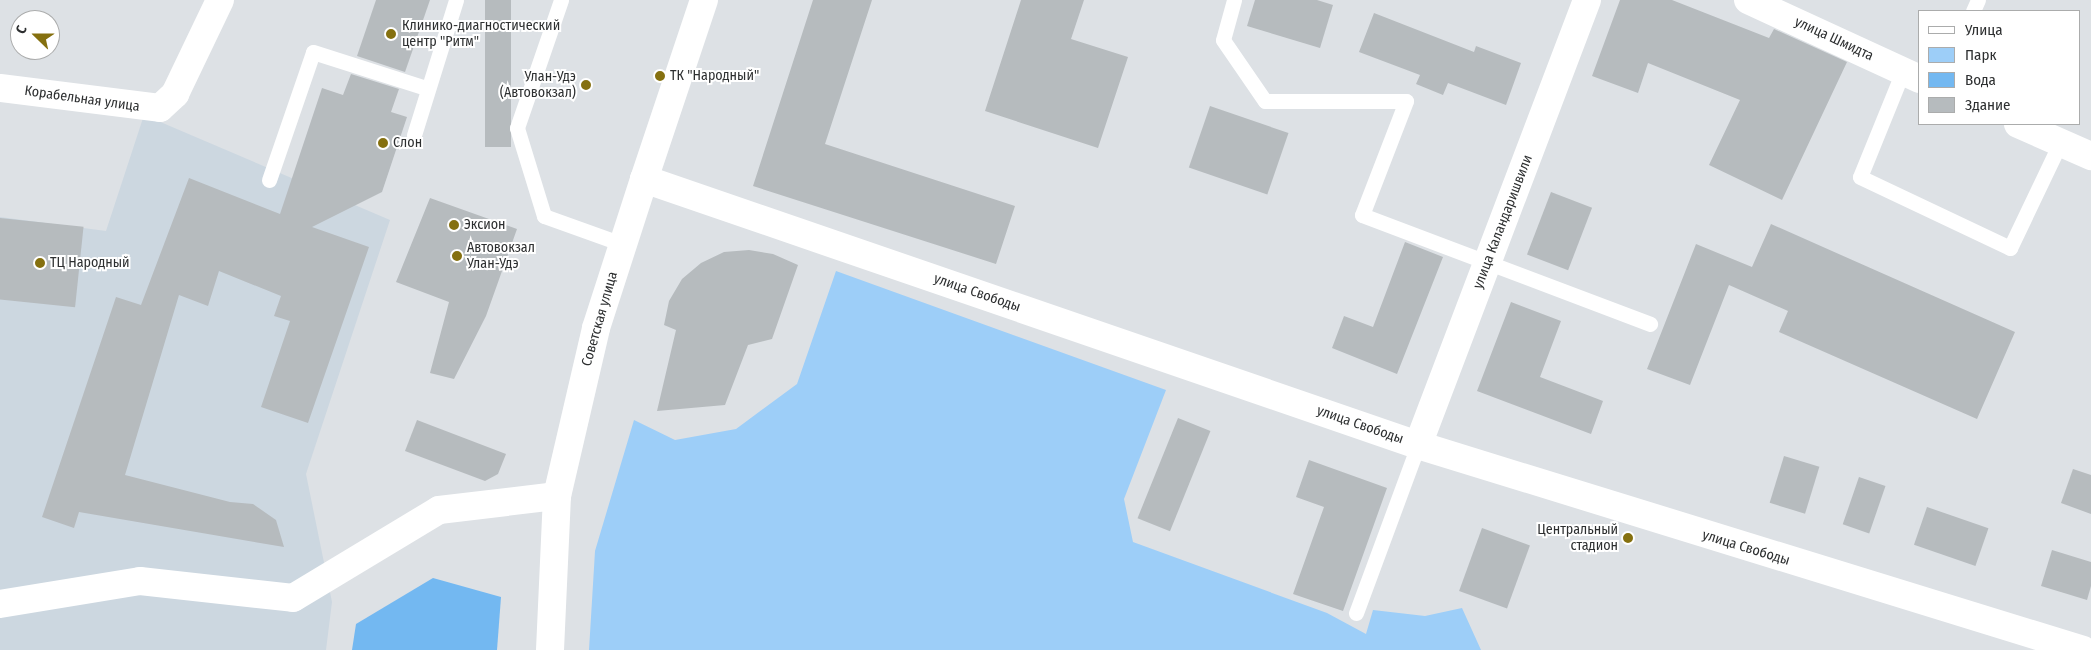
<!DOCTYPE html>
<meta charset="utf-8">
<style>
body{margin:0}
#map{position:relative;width:2091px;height:650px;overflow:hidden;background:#dde1e5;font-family:"Fira Sans Condensed",sans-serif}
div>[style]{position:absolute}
.built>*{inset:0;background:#ccd7e0}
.green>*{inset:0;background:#9dcef8}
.water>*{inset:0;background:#73b8f1}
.building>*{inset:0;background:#b6bbbe;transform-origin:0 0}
.lane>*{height:15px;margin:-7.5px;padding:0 7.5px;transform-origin:7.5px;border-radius:7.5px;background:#fff}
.street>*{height:28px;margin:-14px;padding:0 14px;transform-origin:14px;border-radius:14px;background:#fff}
.secondary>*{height:28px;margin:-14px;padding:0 14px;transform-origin:14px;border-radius:14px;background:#fff}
.dots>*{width:14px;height:14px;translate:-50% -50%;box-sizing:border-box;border:2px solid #fff;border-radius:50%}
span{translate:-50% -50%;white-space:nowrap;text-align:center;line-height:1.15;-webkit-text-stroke:4px #fff;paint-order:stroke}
.poi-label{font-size:14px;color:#2d2f30}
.left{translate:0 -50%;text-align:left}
.right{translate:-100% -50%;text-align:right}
.street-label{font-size:14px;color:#2d2f30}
.legend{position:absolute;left:1918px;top:10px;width:162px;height:115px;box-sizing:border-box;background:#fff;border:1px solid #abacac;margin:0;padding:6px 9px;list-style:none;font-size:15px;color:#2d2f30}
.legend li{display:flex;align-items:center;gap:10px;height:25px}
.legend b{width:25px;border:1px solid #abacac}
.north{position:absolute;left:10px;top:10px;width:50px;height:50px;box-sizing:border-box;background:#fff;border:1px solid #abacac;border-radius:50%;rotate:292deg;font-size:14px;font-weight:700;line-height:20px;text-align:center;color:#2d2f30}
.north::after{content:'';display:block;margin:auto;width:18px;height:22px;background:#85700f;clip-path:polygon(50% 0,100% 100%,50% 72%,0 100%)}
</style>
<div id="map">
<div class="built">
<i style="clip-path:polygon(144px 115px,390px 220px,306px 474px,332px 602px,326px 650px,0 650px,0 217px,106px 231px)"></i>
</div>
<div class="green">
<i style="clip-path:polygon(836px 271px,1166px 390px,1124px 499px,1133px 542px,1327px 613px,1366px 634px,1373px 610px,1425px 616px,1462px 608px,1481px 650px,589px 650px,595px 551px,634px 420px,675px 440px,736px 429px,797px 384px)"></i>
</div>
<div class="water">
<i style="clip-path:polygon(433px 578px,501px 597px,497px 650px,352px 650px,356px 624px)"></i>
</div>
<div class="building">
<i style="clip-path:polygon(376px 0,430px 0,405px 72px,357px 56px)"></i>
<i style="left:485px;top:0;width:26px;height:147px"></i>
<i style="clip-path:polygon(813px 0,872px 0,825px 144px,1015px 206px,996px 264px,753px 186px)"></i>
<i style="clip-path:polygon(1021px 0,1084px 0,1071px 39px,1128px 57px,1098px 148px,985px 111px)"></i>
<i style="clip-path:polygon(1255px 0,1317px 0,1333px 5px,1320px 48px,1247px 26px)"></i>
<i style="clip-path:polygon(1620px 0,1672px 0,1769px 38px,1774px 29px,1847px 62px,1782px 200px,1709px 165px,1740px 100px,1648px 63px,1638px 93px,1592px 76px)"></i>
<i style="clip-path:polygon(1374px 13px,1474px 52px,1476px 46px,1521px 63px,1506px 105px,1448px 83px,1443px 95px,1416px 84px,1420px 75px,1359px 52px)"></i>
<i style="clip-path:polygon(351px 74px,399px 89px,391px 112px,407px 117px,382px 192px,312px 227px,369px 247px,308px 423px,261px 407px,290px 321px,274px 316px,281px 296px,219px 271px,208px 306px,179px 295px,125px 475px,230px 502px,253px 504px,276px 520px,284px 547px,79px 512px,74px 528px,42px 517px,116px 297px,141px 305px,189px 178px,280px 214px,322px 88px,343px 95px)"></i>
<i style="left:1210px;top:106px;width:83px;height:65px;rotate:19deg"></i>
<i style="left:1551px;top:192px;width:44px;height:67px;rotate:21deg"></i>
<i style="clip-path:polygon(430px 198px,517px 229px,486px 316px,454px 379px,430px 373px,449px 302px,396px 282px)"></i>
<i style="left:0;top:218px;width:84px;height:81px;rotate:6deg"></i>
<i style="clip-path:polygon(1771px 224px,2015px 332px,1977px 419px,1779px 332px,1788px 311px,1729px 285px,1690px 385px,1647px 369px,1696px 244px,1752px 267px)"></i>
<i style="clip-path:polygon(1405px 242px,1443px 257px,1397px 374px,1332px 348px,1344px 316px,1373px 327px)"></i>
<i style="clip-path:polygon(749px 250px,773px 254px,798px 265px,772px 339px,748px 345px,725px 405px,657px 411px,676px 330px,664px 325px,669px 301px,682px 279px,701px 263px,724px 252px)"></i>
<i style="clip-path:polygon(1511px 302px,1561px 321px,1540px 377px,1603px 401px,1591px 434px,1477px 391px)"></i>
<i style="left:1178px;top:418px;width:35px;height:108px;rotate:22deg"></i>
<i style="clip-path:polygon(417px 420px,506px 454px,498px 474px,485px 481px,405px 451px)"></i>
<i style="left:1784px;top:456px;width:37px;height:49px;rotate:17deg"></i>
<i style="clip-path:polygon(1309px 460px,1387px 488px,1343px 611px,1293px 594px,1324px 507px,1296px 497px)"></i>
<i style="clip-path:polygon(2073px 469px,2091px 475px,2091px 514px,2061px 503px)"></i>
<i style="left:1859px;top:477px;width:28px;height:50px;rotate:19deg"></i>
<i style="left:1927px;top:507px;width:65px;height:40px;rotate:19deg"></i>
<i style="left:1482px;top:528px;width:51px;height:67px;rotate:20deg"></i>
<i style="clip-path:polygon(2052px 550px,2091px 562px,2091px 586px,2087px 600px,2041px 586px)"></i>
</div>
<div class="lane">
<i style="left:561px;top:0;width:135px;rotate:109deg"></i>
<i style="left:517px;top:128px;width:92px;rotate:72.9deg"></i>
<i style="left:544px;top:216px;width:83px;rotate:19.7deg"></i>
<i style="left:1234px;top:0;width:41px;rotate:105.4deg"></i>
<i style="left:1223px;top:40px;width:74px;rotate:55.5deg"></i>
<i style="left:1265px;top:101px;width:141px"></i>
<i style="left:1406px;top:101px;width:122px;rotate:111.1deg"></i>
<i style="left:1362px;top:215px;width:308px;rotate:20.7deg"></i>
<i style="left:1973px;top:11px;width:12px;rotate:-66deg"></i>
<i style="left:1903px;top:71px;width:114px;rotate:112.1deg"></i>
<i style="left:1860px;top:177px;width:166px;rotate:25.3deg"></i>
<i style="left:2010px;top:248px;width:116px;rotate:-64.5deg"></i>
<i style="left:414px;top:135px;width:141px;rotate:-72.7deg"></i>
<i style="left:269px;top:180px;width:135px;rotate:-71deg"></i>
<i style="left:313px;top:52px;width:119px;rotate:17.7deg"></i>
<i style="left:1356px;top:613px;width:179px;rotate:-69.7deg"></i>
</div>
<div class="street">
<i style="left:1748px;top:0;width:189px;rotate:24.7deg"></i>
<i style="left:0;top:88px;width:161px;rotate:7.1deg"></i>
<i style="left:160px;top:108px;width:21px;rotate:-43deg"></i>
<i style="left:175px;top:94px;width:104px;rotate:-64.4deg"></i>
<i style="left:2018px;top:124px;width:80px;rotate:23.7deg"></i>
<i style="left:1418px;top:445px;width:476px;rotate:-69.2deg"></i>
<i style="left:0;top:604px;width:142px;rotate:-9.3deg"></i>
<i style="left:140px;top:581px;width:154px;rotate:6.3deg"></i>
<i style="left:293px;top:598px;width:170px;rotate:-31.1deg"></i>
<i style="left:439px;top:510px;width:119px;rotate:-6.8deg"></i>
<i style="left:550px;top:650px;width:154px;rotate:-87.4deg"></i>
<i style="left:557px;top:496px;width:172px;rotate:-76.9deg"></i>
<i style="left:596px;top:328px;width:157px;rotate:-72.1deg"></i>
</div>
<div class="secondary">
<i style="left:704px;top:0;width:189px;rotate:108.5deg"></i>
<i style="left:644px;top:179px;width:818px;rotate:18.97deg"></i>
<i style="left:1418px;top:445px;width:696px;rotate:17.13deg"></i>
</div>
<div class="dots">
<i style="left:391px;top:34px;background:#85700f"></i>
<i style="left:660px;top:76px;background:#85700f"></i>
<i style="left:586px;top:85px;background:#85700f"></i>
<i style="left:383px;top:143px;background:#85700f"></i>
<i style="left:454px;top:225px;background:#85700f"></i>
<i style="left:457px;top:256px;background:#85700f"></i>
<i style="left:40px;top:263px;background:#85700f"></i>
<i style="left:1628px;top:538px;background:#85700f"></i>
</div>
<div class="poi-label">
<span class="left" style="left:402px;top:34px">Клинико-диагностический<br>центр "Ритм"</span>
<span class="left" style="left:670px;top:76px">ТК "Народный"</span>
<span class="right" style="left:576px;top:85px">Улан-Удэ<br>(Автовокзал)</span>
<span class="left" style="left:393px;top:143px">Слон</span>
<span class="left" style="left:464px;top:225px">Эксион</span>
<span class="left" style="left:467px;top:256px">Автовокзал<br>Улан-Удэ</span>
<span class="left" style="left:50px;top:263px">ТЦ Народный</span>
<span class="right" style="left:1618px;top:538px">Центральный<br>стадион</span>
</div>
<div class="street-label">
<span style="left:1834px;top:39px;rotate:25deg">улица Шмидта</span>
<span style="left:82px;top:99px;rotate:8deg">Корабельная улица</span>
<span style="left:1503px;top:222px;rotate:-69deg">улица Каландаришвили</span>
<span style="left:977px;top:293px;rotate:19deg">улица Свободы</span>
<span style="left:600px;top:319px;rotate:-74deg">Советская улица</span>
<span style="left:1360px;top:425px;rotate:19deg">улица Свободы</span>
<span style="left:1746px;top:548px;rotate:17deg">улица Свободы</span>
</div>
<ul class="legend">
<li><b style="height:6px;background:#fff"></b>Улица</li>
<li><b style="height:14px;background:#9dcef8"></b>Парк</li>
<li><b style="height:14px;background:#73b8f1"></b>Вода</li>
<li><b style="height:14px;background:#b6bbbe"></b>Здание</li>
</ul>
<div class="north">С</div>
</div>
